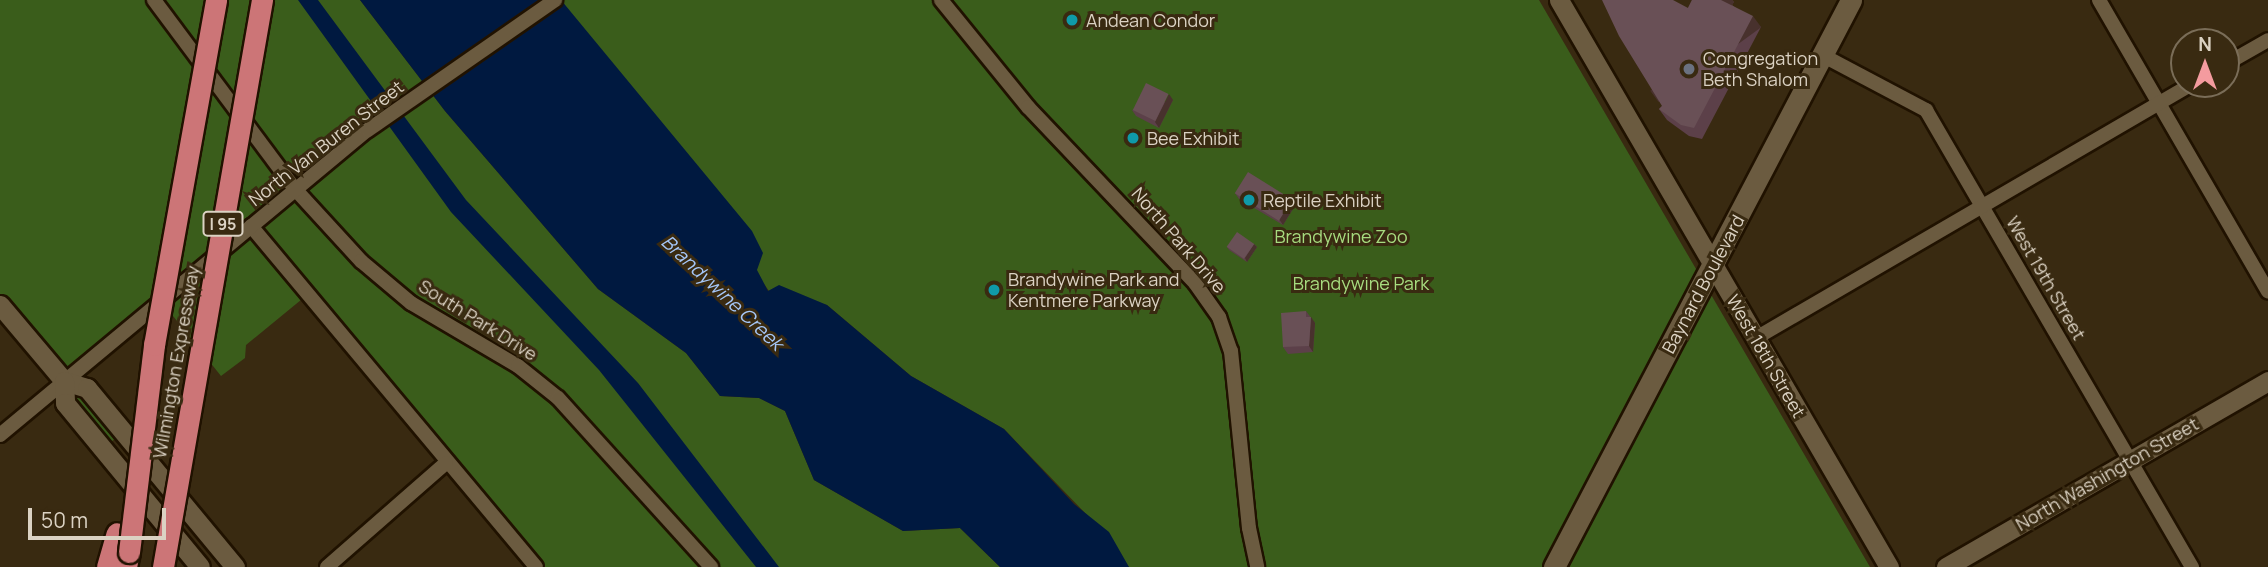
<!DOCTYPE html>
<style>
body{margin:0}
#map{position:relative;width:2268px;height:567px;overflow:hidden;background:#392a11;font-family:Manrope,sans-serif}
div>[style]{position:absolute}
.green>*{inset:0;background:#3a5d1b}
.water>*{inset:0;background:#001940}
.roads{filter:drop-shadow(2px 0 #201200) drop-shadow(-2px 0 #201200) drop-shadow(0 2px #201200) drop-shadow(0 -2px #201200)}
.minor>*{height:14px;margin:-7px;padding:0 7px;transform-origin:7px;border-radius:7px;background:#6b5b40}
.tertiary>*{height:19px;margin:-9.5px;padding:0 9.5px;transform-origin:9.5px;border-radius:9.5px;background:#6b5b40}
.secondary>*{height:21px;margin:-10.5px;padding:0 10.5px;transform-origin:10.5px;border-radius:10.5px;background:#6b5b40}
.motorway>*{height:21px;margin:-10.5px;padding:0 10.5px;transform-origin:10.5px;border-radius:10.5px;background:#cc7577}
.bridges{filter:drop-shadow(2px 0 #201200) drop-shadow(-2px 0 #201200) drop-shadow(0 2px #201200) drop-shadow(0 -2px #201200)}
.motorway-bridge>*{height:21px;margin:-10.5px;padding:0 10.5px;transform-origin:10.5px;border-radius:10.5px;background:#cc7577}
.wall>*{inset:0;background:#5c4049}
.shaded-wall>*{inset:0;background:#48312d;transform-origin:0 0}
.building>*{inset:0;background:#695056;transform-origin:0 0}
.dots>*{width:19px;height:19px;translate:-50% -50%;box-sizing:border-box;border:4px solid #392a11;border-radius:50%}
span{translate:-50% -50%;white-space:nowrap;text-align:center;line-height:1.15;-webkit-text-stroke:6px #392a11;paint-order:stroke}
.shield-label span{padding:2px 5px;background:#392a11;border:2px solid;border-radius:5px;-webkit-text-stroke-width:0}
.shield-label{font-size:16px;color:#dbd2c3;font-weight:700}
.poi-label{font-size:18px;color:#dbd2c3}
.left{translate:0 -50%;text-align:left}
.street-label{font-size:18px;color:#dbd2c3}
.park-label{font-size:18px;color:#a7dc7f}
.water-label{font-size:19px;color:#a5c7f9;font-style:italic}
.north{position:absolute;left:2170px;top:28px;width:70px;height:70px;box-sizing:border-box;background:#392a11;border:2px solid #7a6d58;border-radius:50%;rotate:0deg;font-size:19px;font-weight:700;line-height:28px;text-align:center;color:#dbd2c3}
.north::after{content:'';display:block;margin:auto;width:24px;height:32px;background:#f49b9f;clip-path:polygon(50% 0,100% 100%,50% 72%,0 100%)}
.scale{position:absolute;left:28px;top:508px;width:138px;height:32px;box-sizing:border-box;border:4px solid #dbd2c3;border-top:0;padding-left:9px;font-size:21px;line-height:24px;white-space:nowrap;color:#dbd2c3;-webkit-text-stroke:5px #392a11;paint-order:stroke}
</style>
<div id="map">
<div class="green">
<i style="clip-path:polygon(0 0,360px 0,445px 111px,598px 289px,686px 353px,720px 396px,759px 398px,785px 411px,814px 480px,903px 531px,960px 528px,1000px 567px,536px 567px,307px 295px,246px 345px,245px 358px,221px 376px,161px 301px,64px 381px,0 305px)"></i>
<i style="clip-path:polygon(561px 0,1539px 0,1870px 567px,1129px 567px,1087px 515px,1004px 429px,911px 376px,827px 305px,769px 291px)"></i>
<i style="clip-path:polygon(79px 397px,116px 438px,106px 446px,74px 399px)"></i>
</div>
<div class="water">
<i style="clip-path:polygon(298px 0,318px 0,466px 200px,638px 383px,779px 567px,756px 567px,599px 370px,451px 212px)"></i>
<i style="clip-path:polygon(360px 0,561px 0,752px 231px,763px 253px,757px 270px,768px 291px,779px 285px,827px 305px,911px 376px,1004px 429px,1074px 504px,1109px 532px,1129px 567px,1000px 567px,960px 528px,903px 531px,814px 480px,785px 411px,759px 398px,720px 396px,686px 353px,598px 289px,445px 111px)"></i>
</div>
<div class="roads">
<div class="minor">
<i style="left:154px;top:0;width:236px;rotate:53.3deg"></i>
<i style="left:295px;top:189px;width:98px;rotate:47.5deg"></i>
<i style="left:361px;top:261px;width:65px;rotate:40deg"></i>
<i style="left:411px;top:303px;width:124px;rotate:30.5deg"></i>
<i style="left:518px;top:366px;width:51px;rotate:38.7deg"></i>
<i style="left:558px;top:398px;width:228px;rotate:47.8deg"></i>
<i style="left:941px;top:0;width:138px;rotate:50.9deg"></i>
<i style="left:1028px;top:107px;width:243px;rotate:46.5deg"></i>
<i style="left:1195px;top:283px;width:42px;rotate:54.8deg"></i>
<i style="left:1219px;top:317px;width:36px;rotate:71deg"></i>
<i style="left:1231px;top:351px;width:178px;rotate:84.2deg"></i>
<i style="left:1249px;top:528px;width:40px;rotate:78deg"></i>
<i style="left:2099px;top:0;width:337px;rotate:59.9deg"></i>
<i style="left:1822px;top:55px;width:118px;rotate:27.9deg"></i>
<i style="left:1926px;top:110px;width:529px;rotate:59.8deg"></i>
<i style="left:2226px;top:64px;width:48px;rotate:-29.7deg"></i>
<i style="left:251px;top:226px;width:444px;rotate:50.1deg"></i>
<i style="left:1756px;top:338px;width:505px;rotate:-30.22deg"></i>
<i style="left:0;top:435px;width:478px;rotate:-39.7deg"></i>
<i style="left:368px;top:130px;width:228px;rotate:-34.8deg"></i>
<i style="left:327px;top:567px;width:158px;rotate:-41.2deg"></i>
</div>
<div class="tertiary">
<i style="left:1559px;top:0;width:656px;rotate:59.8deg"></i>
<i style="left:0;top:305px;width:99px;rotate:49.9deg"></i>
<i style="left:64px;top:381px;width:24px;rotate:17deg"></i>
<i style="left:87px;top:388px;width:232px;rotate:50.4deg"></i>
<i style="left:64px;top:381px;width:22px;rotate:87deg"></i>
<i style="left:65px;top:403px;width:212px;rotate:50.5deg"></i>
<i style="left:1946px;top:567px;width:372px;rotate:-30deg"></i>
</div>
<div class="secondary">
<i style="left:1554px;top:567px;width:640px;rotate:-62.35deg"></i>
</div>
<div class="motorway">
<i style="left:107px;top:567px;width:35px;rotate:-74deg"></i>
<i style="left:126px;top:567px;width:15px;rotate:-79deg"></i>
</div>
</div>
<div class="bridges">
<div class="motorway-bridge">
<i style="left:129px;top:552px;width:209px;rotate:-83.1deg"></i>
<i style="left:154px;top:345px;width:351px;rotate:-79.8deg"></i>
<i style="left:163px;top:567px;width:576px;rotate:-80.1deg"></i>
</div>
</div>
<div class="wall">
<i style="clip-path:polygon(1692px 0,1732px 0,1734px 2px,1732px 5px,1761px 27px,1702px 139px,1689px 136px,1667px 120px,1659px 109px,1662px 106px,1688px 8px)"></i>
<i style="clip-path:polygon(1173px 100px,1159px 128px,1136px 116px,1132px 110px)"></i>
<i style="clip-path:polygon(1235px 193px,1296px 204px,1283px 225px,1239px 199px)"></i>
<i style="clip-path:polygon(1254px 244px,1257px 247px,1247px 262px,1229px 250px,1227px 247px)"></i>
<i style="clip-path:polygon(1306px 311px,1315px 323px,1313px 352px,1288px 354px,1283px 347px)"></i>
</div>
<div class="shaded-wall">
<i style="clip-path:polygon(1720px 0,1732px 0,1734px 2px,1728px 11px)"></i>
<i style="left:1753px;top:16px;width:14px;height:127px;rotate:54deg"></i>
<i style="clip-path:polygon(1169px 94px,1173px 100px,1159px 128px,1155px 122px)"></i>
<i style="clip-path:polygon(1292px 199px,1296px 204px,1283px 225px,1279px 219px)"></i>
<i style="clip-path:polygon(1254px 244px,1257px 247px,1247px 262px,1245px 258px)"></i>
<i style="clip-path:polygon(1311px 317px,1315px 323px,1313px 352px,1309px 346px)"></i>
</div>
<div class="building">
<i style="clip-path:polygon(1602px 0,1673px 0,1688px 8px,1692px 0,1721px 0,1753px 16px,1694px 128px,1681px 125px,1659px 109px,1662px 106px,1619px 36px)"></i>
<i style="left:1146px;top:83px;width:25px;height:30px;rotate:26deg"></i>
<i style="left:1248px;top:172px;width:52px;height:25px;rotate:32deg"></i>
<i style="left:1237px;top:232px;width:21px;height:18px;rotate:35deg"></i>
<i style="clip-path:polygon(1306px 311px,1306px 317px,1311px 317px,1309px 346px,1283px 347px,1281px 313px)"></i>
</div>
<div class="dots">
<i style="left:1072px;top:20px;background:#0f9aa8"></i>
<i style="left:1689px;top:69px;background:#6b7280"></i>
<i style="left:1133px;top:138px;background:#0f9aa8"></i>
<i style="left:1249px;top:200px;background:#0f9aa8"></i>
<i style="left:994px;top:290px;background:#0f9aa8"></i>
</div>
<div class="shield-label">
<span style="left:223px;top:224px">I 95</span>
</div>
<div class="poi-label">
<span class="left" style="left:1086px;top:20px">Andean Condor</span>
<span class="left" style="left:1703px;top:69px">Congregation<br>Beth Shalom</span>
<span class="left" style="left:1147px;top:138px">Bee Exhibit</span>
<span class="left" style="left:1263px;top:200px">Reptile Exhibit</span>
<span class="left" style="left:1008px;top:290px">Brandywine Park and<br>Kentmere Parkway</span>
</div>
<div class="street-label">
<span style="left:326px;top:143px;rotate:-38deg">North Van Buren Street</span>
<span style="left:1179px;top:240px;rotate:49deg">North Park Drive</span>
<span style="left:2046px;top:278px;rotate:60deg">West 19th Street</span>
<span style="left:1703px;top:284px;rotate:-62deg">Baynard Boulevard</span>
<span style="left:478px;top:320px;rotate:32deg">South Park Drive</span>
<span style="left:1766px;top:356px;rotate:60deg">West 18th Street</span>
<span style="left:176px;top:362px;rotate:-80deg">Wilmington Expressway</span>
<span style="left:2107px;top:474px;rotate:-30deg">North Washington Street</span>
</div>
<div class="park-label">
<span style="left:1341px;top:236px">Brandywine Zoo</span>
<span style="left:1361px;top:283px">Brandywine Park</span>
</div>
<div class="water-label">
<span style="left:722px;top:293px;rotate:43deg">Brandywine Creek</span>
</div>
<div class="north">N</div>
<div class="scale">50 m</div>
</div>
